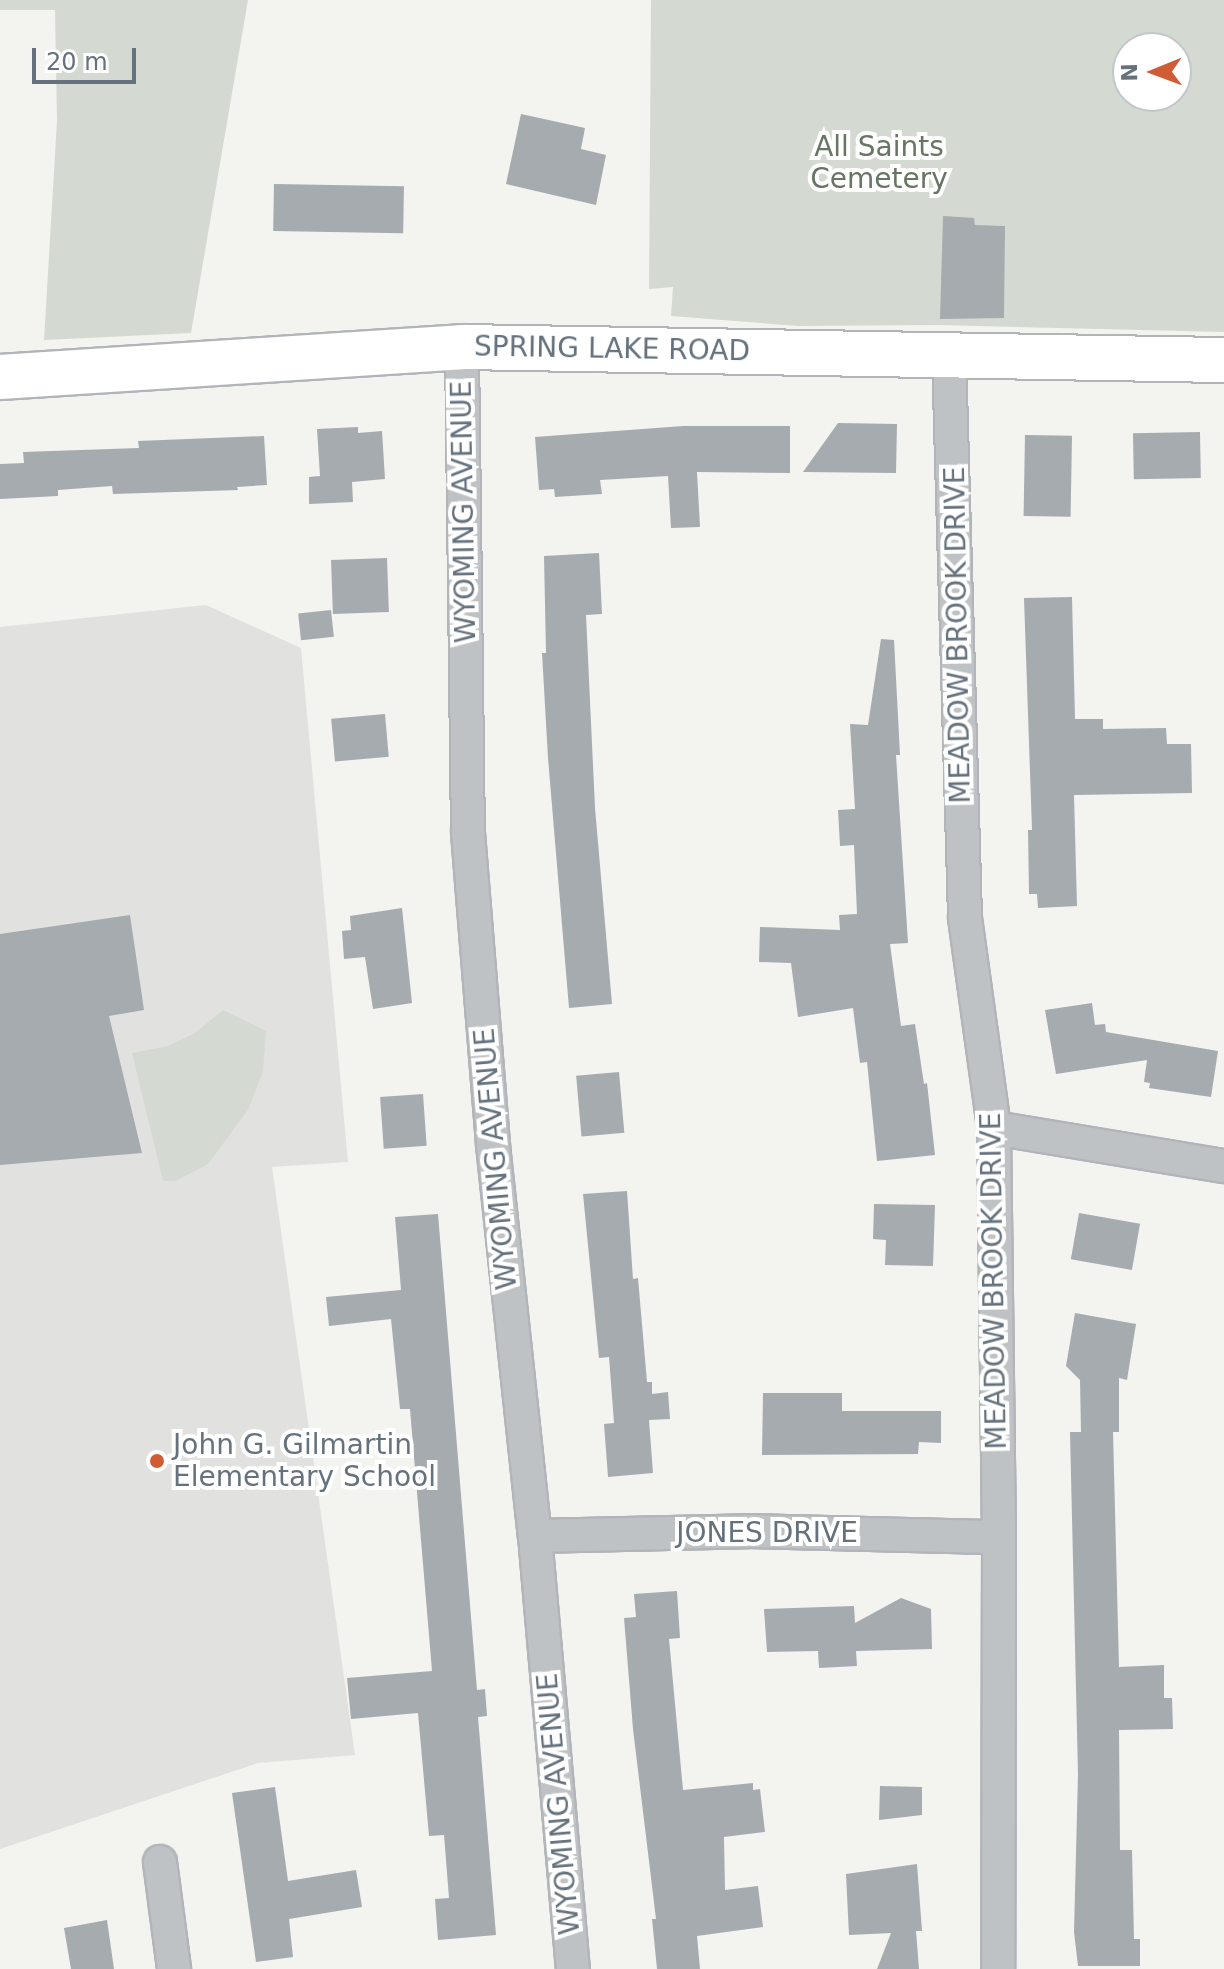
<!DOCTYPE html>
<style>
body{margin:0}
#map{position:relative;width:1224px;height:1969px;overflow:hidden;background:#f3f3f0;font-family:"DejaVu Sans",sans-serif}
div>[style]{position:absolute}
.built>*{inset:0;background:#e1e2e0}
.green>*{inset:0;background:#d4dad1}
.building>*{inset:0;background:#a5abaf;transform-origin:0 0}
.roads{filter:drop-shadow(2px 0 #b1b5b9) drop-shadow(-2px 0 #b1b5b9) drop-shadow(0 2px #b1b5b9) drop-shadow(0 -2px #b1b5b9)}
.street>*{height:32px;margin:-16px;padding:0 16px;transform-origin:16px;border-radius:16px;background:#bfc2c4}
.secondary>*{height:44px;margin:-22px;padding:0 22px;transform-origin:22px;border-radius:22px;background:#fff}
.dots>*{width:22px;height:22px;translate:-50% -50%;box-sizing:border-box;border:4px solid #fff;border-radius:50%}
span{translate:-50% -50%;white-space:nowrap;text-align:center;line-height:1.15;-webkit-text-stroke:8px #fff;paint-order:stroke}
.park-label{font-size:28px;color:#677563}
.street-label{font-size:28px;color:#65727d}
.poi-label{font-size:28px;color:#65727d}
.left{translate:0 -50%;text-align:left}
.north{position:absolute;left:1112px;top:32px;width:80px;height:80px;box-sizing:border-box;background:#fff;border:2px solid #c1c7cb;border-radius:50%;rotate:269deg;font-size:22px;font-weight:700;line-height:32px;text-align:center;color:#65727d}
.north::after{content:'';display:block;margin:auto;width:28px;height:36px;background:#cf5c34;clip-path:polygon(50% 0,100% 100%,50% 72%,0 100%)}
.scale{position:absolute;left:32px;top:48px;width:104px;height:36px;box-sizing:border-box;border:4px solid #65727d;border-top:0;padding-left:10px;font-size:24px;line-height:28px;white-space:nowrap;color:#65727d;-webkit-text-stroke:6px #fff;paint-order:stroke}
</style>
<div id="map">
<div class="built">
<i style="clip-path:polygon(206px 605px,301px 648px,348px 1162px,272px 1167px,355px 1755px,258px 1763px,0 1849px,0 627px)"></i>
</div>
<div class="green">
<i style="clip-path:polygon(0 0,248px 0,191px 333px,44px 340px,57px 121px,55px 10px,0 10px)"></i>
<i style="clip-path:polygon(evenodd,651px 0,1224px 0,1224px 332px,939px 325px,798px 326px,671px 316px,673px 287px,649px 289px,651px 0,1128px 48px,1176px 48px,1176px 96px,1128px 96px,1128px 48px)"></i>
<i style="clip-path:polygon(223px 1010px,266px 1031px,263px 1072px,248px 1110px,208px 1164px,176px 1181px,163px 1181px,132px 1053px,168px 1046px,195px 1033px)"></i>
</div>
<div class="building">
<i style="clip-path:polygon(521px 114px,585px 128px,581px 149px,606px 155px,596px 205px,506px 184px)"></i>
<i style="left:274px;top:184px;width:130px;height:47px;rotate:1deg"></i>
<i style="clip-path:polygon(943px 216px,974px 218px,975px 225px,1005px 226px,1004px 318px,940px 319px)"></i>
<i style="clip-path:polygon(838px 423px,897px 424px,896px 473px,803px 472px)"></i>
<i style="clip-path:polygon(683px 426px,790px 426px,790px 473px,697px 472px,700px 527px,671px 528px,668px 476px,600px 480px,602px 494px,555px 497px,554px 489px,539px 490px,535px 437px)"></i>
<i style="clip-path:polygon(358px 427px,358px 433px,382px 431px,385px 479px,352px 482px,353px 502px,309px 504px,309px 477px,320px 476px,317px 429px)"></i>
<i style="left:1200px;top:432px;width:46px;height:67px;rotate:89deg"></i>
<i style="left:1025px;top:435px;width:47px;height:81px;rotate:1deg"></i>
<i style="clip-path:polygon(264px 436px,267px 485px,237px 487px,238px 490px,113px 494px,112px 486px,58px 490px,58px 496px,0 499px,0 464px,24px 463px,23px 452px,139px 448px,138px 441px)"></i>
<i style="clip-path:polygon(599px 553px,602px 614px,586px 615px,595px 808px,612px 1004px,569px 1008px,548px 758px,542px 653px,546px 653px,544px 556px)"></i>
<i style="left:387px;top:558px;width:54px;height:56px;rotate:88deg"></i>
<i style="clip-path:polygon(1072px 597px,1075px 719px,1103px 719px,1103px 729px,1166px 728px,1167px 744px,1191px 744px,1192px 793px,1074px 795px,1077px 906px,1038px 908px,1037px 894px,1029px 894px,1028px 830px,1032px 830px,1024px 598px)"></i>
<i style="left:331px;top:610px;width:27px;height:33px;rotate:84deg"></i>
<i style="clip-path:polygon(881px 639px,894px 640px,900px 755px,896px 755px,908px 943px,890px 944px,901px 1026px,915px 1024px,924px 1084px,927px 1083px,935px 1155px,877px 1161px,867px 1062px,860px 1063px,853px 1008px,798px 1017px,791px 963px,759px 962px,760px 927px,840px 930px,839px 915px,857px 914px,854px 845px,840px 846px,838px 810px,855px 809px,850px 724px,868px 725px)"></i>
<i style="left:385px;top:714px;width:43px;height:54px;rotate:85deg"></i>
<i style="clip-path:polygon(402px 908px,412px 1003px,373px 1009px,365px 957px,344px 959px,342px 931px,351px 930px,350px 916px)"></i>
<i style="clip-path:polygon(130px 915px,144px 1010px,109px 1016px,142px 1153px,0 1165px,0 934px)"></i>
<i style="clip-path:polygon(1092px 1003px,1095px 1025px,1105px 1024px,1106px 1032px,1218px 1051px,1211px 1097px,1149px 1088px,1150px 1083px,1144px 1082px,1147px 1060px,1056px 1074px,1045px 1010px)"></i>
<i style="left:619px;top:1072px;width:61px;height:43px;rotate:85deg"></i>
<i style="left:423px;top:1094px;width:52px;height:43px;rotate:86deg"></i>
<i style="clip-path:polygon(627px 1191px,633px 1279px,638px 1278px,647px 1382px,652px 1382px,652px 1394px,668px 1392px,670px 1419px,649px 1420px,653px 1473px,608px 1477px,604px 1424px,614px 1423px,609px 1357px,599px 1358px,583px 1194px)"></i>
<i style="clip-path:polygon(874px 1204px,935px 1205px,933px 1266px,885px 1265px,886px 1240px,873px 1239px)"></i>
<i style="left:1079px;top:1213px;width:62px;height:47px;rotate:10deg"></i>
<i style="clip-path:polygon(438px 1214px,477px 1690px,485px 1689px,487px 1716px,478px 1717px,496px 1935px,438px 1940px,435px 1899px,449px 1898px,444px 1835px,429px 1836px,418px 1713px,351px 1719px,347px 1678px,432px 1671px,410px 1409px,400px 1409px,391px 1319px,329px 1326px,326px 1297px,401px 1290px,395px 1217px)"></i>
<i style="clip-path:polygon(1075px 1313px,1136px 1324px,1127px 1380px,1119px 1378px,1119px 1432px,1113px 1432px,1119px 1667px,1164px 1665px,1164px 1698px,1172px 1698px,1173px 1729px,1119px 1730px,1120px 1850px,1132px 1850px,1134px 1939px,1140px 1939px,1140px 1966px,1078px 1966px,1074px 1932px,1078px 1774px,1070px 1432px,1081px 1432px,1080px 1380px,1066px 1366px)"></i>
<i style="clip-path:polygon(763px 1393px,842px 1393px,842px 1411px,941px 1411px,941px 1443px,919px 1442px,918px 1454px,762px 1455px)"></i>
<i style="clip-path:polygon(677px 1591px,680px 1638px,669px 1639px,683px 1790px,753px 1783px,753px 1790px,760px 1789px,765px 1832px,724px 1837px,725px 1890px,758px 1886px,763px 1927px,697px 1936px,700px 1969px,657px 1969px,652px 1919px,656px 1919px,633px 1729px,624px 1618px,636px 1617px,634px 1594px)"></i>
<i style="clip-path:polygon(901px 1598px,931px 1609px,932px 1649px,856px 1651px,857px 1666px,819px 1668px,818px 1651px,767px 1652px,764px 1609px,854px 1606px,855px 1623px)"></i>
<i style="clip-path:polygon(880px 1786px,922px 1787px,922px 1815px,879px 1820px)"></i>
<i style="clip-path:polygon(275px 1787px,288px 1881px,356px 1870px,362px 1907px,289px 1919px,293px 1957px,256px 1962px,232px 1793px)"></i>
<i style="clip-path:polygon(917px 1864px,922px 1931px,916px 1931px,919px 1969px,877px 1969px,891px 1933px,849px 1935px,846px 1874px)"></i>
<i style="clip-path:polygon(107px 1920px,114px 1969px,71px 1969px,64px 1928px)"></i>
</div>
<div class="roads">
<div class="street">
<i style="left:462px;top:347px;width:486px;rotate:89.3deg"></i>
<i style="left:468px;top:833px;width:313px;rotate:85.4deg"></i>
<i style="left:493px;top:1145px;width:393px;rotate:83.9deg"></i>
<i style="left:535px;top:1536px;width:435px;rotate:85deg"></i>
<i style="left:949px;top:355px;width:563px;rotate:88.37deg"></i>
<i style="left:965px;top:918px;width:212px;rotate:82.1deg"></i>
<i style="left:994px;top:1128px;width:409px;rotate:89.3deg"></i>
<i style="left:999px;top:1537px;width:432px;rotate:90.1deg"></i>
<i style="left:994px;top:1128px;width:233px;rotate:9.4deg"></i>
<i style="left:535px;top:1536px;width:213px;rotate:-1.3deg"></i>
<i style="left:748px;top:1531px;width:251px;rotate:1.4deg"></i>
<i style="left:160px;top:1862px;width:108px;rotate:82.5deg"></i>
</div>
<div class="secondary">
<i style="left:0;top:377px;width:463px;rotate:-3.7deg"></i>
<i style="left:462px;top:347px;width:762px;rotate:0.98deg"></i>
</div>
</div>
<div class="dots">
<i style="left:157px;top:1461px;background:#cf5c34"></i>
</div>
<div class="park-label">
<span style="left:879px;top:163px">All Saints<br>Cemetery</span>
</div>
<div class="street-label">
<span style="left:612px;top:349px;rotate:1deg">SPRING LAKE ROAD</span>
<span style="left:464px;top:512px;rotate:-91deg">WYOMING AVENUE</span>
<span style="left:958px;top:635px;rotate:-91deg">MEADOW BROOK DRIVE</span>
<span style="left:496px;top:1159px;rotate:-95deg">WYOMING AVENUE</span>
<span style="left:994px;top:1281px;rotate:-91deg">MEADOW BROOK DRIVE</span>
<span style="left:767px;top:1533px">JONES DRIVE</span>
<span style="left:559px;top:1804px;rotate:-95deg">WYOMING AVENUE</span>
</div>
<div class="poi-label">
<span class="left" style="left:173px;top:1461px">John G. Gilmartin<br>Elementary School</span>
</div>
<div class="north">N</div>
<div class="scale">20 m</div>
</div>
